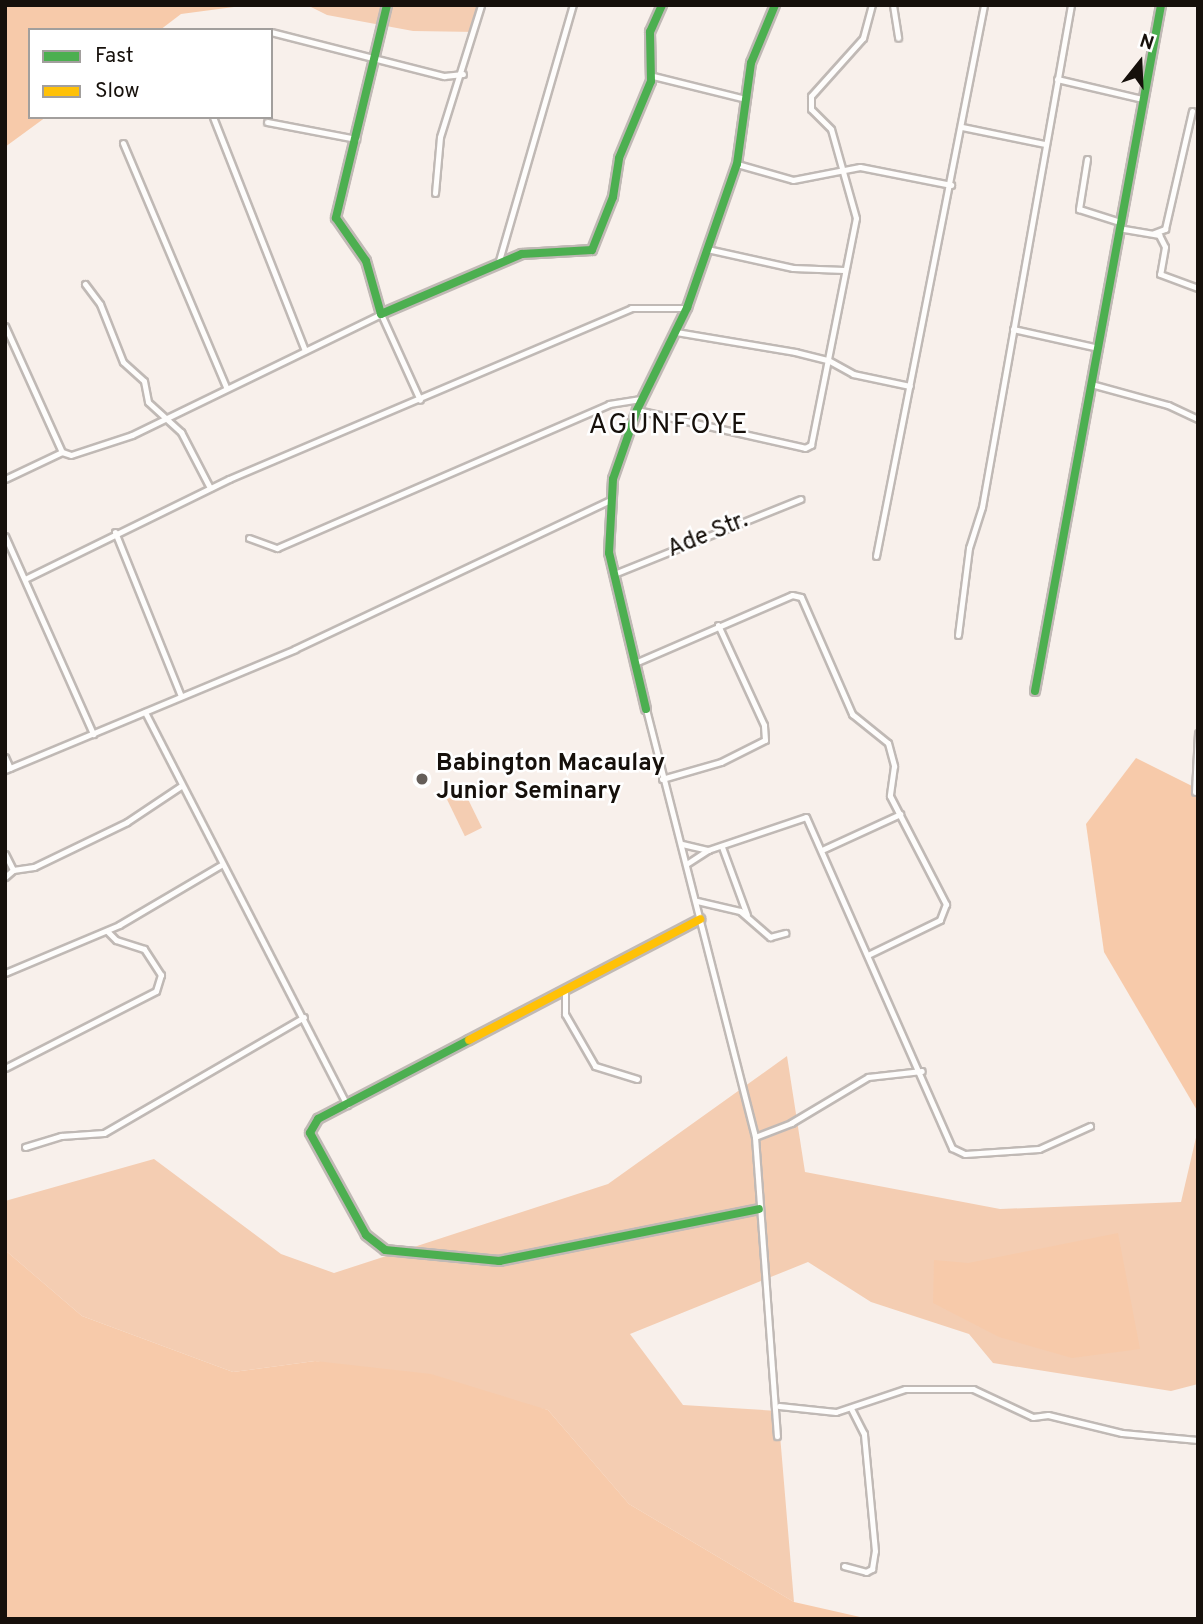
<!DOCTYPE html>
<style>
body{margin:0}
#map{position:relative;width:1203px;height:1624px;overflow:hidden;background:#f8f0eb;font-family:Overpass,sans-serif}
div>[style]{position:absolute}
.green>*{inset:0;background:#f4cdb2;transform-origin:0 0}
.forest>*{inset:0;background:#f7caaa}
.roads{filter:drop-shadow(2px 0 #c0b9b5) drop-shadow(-2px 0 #c0b9b5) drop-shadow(0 2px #c0b9b5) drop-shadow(0 -2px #c0b9b5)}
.street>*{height:5px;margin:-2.5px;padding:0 2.5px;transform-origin:2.5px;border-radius:2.5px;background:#fefdfc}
.fast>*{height:8px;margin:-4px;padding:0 4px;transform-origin:4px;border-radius:4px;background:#4caf50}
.slow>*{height:8px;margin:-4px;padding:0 4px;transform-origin:4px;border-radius:4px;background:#ffc107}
.dots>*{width:19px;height:19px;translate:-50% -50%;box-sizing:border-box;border:4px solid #fff;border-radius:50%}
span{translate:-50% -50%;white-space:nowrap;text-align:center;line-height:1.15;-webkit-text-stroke:5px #fff;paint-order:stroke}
.street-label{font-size:24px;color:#16100b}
.poi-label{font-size:24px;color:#16100b;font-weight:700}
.left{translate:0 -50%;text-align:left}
.quarter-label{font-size:28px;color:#16100b;letter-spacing:2px}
.frame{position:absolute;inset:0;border:7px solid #16100b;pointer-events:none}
.legend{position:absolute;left:28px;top:28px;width:245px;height:91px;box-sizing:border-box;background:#fff;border:2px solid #a29f9d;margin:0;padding:9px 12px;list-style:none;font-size:21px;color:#16100b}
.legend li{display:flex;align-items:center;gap:14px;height:35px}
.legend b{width:35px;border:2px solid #a29f9d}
.north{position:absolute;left:1105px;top:28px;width:70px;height:70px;-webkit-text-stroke:5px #fff;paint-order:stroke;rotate:18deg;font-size:19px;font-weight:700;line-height:28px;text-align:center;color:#16100b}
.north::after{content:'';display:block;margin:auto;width:24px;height:32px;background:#16100b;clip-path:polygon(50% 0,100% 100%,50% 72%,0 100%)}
</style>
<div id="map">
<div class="green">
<i style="clip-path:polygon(307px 5px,484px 5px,477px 32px,413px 31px,327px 15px)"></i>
<i style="left:464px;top:791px;width:41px;height:19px;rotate:64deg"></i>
<i style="clip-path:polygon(787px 1056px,805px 1172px,1000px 1209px,1181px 1202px,1198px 1129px,1198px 1384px,1171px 1391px,993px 1363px,969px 1334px,871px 1302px,808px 1262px,630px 1334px,683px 1405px,778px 1411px,794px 1602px,629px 1504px,548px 1410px,315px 1361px,233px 1372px,82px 1316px,5px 1250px,5px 1201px,154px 1159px,281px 1254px,334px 1273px,608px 1184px)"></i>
</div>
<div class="forest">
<i style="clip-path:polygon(5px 5px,249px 5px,181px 14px,160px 30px,30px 30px,30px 117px,46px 117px,5px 147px)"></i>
<i style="clip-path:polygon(1136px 758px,1198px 789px,1198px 1112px,1104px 952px,1086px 824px)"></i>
<i style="clip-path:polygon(1118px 1233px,1140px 1349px,1072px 1358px,999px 1337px,933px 1303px,934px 1260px,968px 1263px)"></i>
<i style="clip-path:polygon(5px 1250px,82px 1316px,233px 1372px,315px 1361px,431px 1374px,548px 1410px,629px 1504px,794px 1602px,869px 1619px,5px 1619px)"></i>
</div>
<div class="roads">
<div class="street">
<i style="left:893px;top:5px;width:33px;rotate:81deg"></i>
<i style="left:271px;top:32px;width:179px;rotate:14.3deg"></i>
<i style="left:444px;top:76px;width:19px;rotate:-6deg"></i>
<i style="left:653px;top:76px;width:96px;rotate:13.9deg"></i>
<i style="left:1057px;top:79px;width:87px;rotate:13.2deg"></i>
<i style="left:213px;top:117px;width:251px;rotate:68.5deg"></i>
<i style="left:267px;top:122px;width:91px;rotate:10.8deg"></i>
<i style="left:962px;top:127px;width:85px;rotate:11.6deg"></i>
<i style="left:123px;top:143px;width:265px;rotate:67.1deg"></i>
<i style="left:1087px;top:159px;width:51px;rotate:99.1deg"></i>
<i style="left:1079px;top:209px;width:43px;rotate:17.6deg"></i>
<i style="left:737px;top:164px;width:58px;rotate:15.9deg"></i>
<i style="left:793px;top:180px;width:68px;rotate:-11deg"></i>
<i style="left:860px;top:167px;width:93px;rotate:11.2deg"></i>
<i style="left:435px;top:193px;width:56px;rotate:-84.9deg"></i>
<i style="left:440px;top:137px;width:138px;rotate:-72.7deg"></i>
<i style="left:1118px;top:228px;width:42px;rotate:9.7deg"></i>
<i style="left:1159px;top:235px;width:13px;rotate:63deg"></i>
<i style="left:1165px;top:247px;width:27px;rotate:100deg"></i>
<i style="left:1160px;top:274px;width:40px;rotate:20.2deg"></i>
<i style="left:1154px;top:233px;width:12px;rotate:-20deg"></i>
<i style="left:1165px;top:229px;width:121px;rotate:-77.1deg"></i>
<i style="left:707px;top:249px;width:88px;rotate:12.5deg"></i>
<i style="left:793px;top:268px;width:51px;rotate:2.2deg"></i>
<i style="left:498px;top:264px;width:270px;rotate:-73.9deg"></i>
<i style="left:85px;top:284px;width:25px;rotate:53deg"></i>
<i style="left:100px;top:304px;width:62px;rotate:68.4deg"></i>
<i style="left:123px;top:362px;width:28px;rotate:42deg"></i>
<i style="left:144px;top:381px;width:21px;rotate:79deg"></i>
<i style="left:148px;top:402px;width:45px;rotate:42.3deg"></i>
<i style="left:181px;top:432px;width:63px;rotate:62.6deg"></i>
<i style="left:5px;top:326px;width:138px;rotate:65.7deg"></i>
<i style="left:1013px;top:329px;width:83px;rotate:12.5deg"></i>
<i style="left:676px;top:332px;width:121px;rotate:9.5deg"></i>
<i style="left:795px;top:352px;width:34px;rotate:14deg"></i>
<i style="left:828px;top:360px;width:29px;rotate:29deg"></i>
<i style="left:853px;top:374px;width:58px;rotate:11.9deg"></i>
<i style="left:1091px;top:384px;width:80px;rotate:15.3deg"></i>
<i style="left:1168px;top:405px;width:33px;rotate:25deg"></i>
<i style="left:637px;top:410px;width:172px;rotate:12.7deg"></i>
<i style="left:805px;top:448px;width:7px;rotate:-27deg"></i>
<i style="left:811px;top:445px;width:231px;rotate:-78.8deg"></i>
<i style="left:856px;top:218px;width:92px;rotate:-105.7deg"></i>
<i style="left:831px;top:129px;width:28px;rotate:-135deg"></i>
<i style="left:811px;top:109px;width:13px;rotate:-90deg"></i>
<i style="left:811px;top:96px;width:78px;rotate:-48.1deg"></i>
<i style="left:863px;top:38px;width:34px;rotate:-75deg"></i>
<i style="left:5px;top:479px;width:63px;rotate:-25.3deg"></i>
<i style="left:62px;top:452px;width:9px;rotate:18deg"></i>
<i style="left:71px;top:455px;width:64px;rotate:-18.2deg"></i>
<i style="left:132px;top:435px;width:277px;rotate:-25.9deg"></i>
<i style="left:381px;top:314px;width:94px;rotate:65.6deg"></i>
<i style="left:115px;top:532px;width:175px;rotate:68.1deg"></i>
<i style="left:5px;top:536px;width:217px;rotate:66deg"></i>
<i style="left:249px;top:538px;width:30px;rotate:20deg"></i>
<i style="left:277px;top:548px;width:362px;rotate:-23.4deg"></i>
<i style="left:609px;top:404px;width:32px;rotate:-9deg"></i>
<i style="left:876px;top:556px;width:561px;rotate:-78.91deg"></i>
<i style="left:614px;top:574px;width:201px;rotate:-21.9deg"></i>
<i style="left:27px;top:578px;width:225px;rotate:-26.1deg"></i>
<i style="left:229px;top:479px;width:437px;rotate:-23deg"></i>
<i style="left:631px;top:308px;width:56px"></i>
<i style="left:958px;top:635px;width:88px;rotate:-82.8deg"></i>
<i style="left:969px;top:548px;width:43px;rotate:-72.4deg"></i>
<i style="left:982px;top:507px;width:510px;rotate:-79.95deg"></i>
<i style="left:635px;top:663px;width:171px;rotate:-23.4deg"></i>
<i style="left:792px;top:595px;width:9px;rotate:13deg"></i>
<i style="left:801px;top:597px;width:128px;rotate:66.4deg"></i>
<i style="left:852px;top:714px;width:46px;rotate:38.9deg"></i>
<i style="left:888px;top:743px;width:24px;rotate:75deg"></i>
<i style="left:894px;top:766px;width:30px;rotate:98deg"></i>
<i style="left:890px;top:796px;width:122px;rotate:62.6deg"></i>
<i style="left:946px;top:904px;width:17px;rotate:111deg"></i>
<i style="left:940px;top:920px;width:78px;rotate:154.1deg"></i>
<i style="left:646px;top:709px;width:442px;rotate:75.7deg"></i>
<i style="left:755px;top:1137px;width:300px;rotate:85.8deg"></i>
<i style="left:145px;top:712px;width:442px;rotate:62.8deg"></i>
<i style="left:5px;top:757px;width:12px;rotate:66deg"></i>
<i style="left:5px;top:770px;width:314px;rotate:-22.6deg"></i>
<i style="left:295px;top:649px;width:348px;rotate:-25.3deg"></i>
<i style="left:662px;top:779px;width:61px;rotate:-16.1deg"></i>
<i style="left:721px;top:762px;width:49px;rotate:-26.6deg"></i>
<i style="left:765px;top:740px;width:15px;rotate:-94deg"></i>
<i style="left:764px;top:725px;width:110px;rotate:-114.7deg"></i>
<i style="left:1195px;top:792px;width:59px;rotate:-87.1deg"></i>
<i style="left:682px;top:844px;width:27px;rotate:13deg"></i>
<i style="left:722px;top:847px;width:72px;rotate:69.8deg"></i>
<i style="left:824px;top:849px;width:84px;rotate:-24.7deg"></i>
<i style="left:5px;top:854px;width:18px;rotate:63deg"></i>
<i style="left:688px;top:863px;width:24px;rotate:-33deg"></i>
<i style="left:708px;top:850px;width:103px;rotate:-18.6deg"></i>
<i style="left:806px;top:817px;width:362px;rotate:66.2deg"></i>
<i style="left:952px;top:1148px;width:14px;rotate:25deg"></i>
<i style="left:965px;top:1154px;width:74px;rotate:-3.9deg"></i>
<i style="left:1039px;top:1149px;width:56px;rotate:-24.3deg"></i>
<i style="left:13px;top:870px;width:21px;rotate:-8deg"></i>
<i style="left:34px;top:867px;width:103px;rotate:-25.8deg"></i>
<i style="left:127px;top:822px;width:65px;rotate:-33.7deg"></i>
<i style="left:5px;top:877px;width:11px;rotate:-41deg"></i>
<i style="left:697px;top:901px;width:44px;rotate:13.1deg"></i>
<i style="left:740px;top:911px;width:40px;rotate:41deg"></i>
<i style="left:770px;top:937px;width:16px;rotate:-15deg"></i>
<i style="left:5px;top:973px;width:124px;rotate:-22.8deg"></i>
<i style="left:119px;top:925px;width:118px;rotate:-30.5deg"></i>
<i style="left:565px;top:991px;width:23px;rotate:90deg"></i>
<i style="left:565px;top:1014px;width:60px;rotate:60deg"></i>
<i style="left:595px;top:1066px;width:44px;rotate:17.2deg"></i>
<i style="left:5px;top:1068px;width:169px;rotate:-27deg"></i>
<i style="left:156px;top:991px;width:17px;rotate:-73deg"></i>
<i style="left:161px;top:975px;width:31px;rotate:-123deg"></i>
<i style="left:144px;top:949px;width:29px;rotate:-162deg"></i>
<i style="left:116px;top:940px;width:13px;rotate:-135deg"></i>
<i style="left:755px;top:1137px;width:39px;rotate:-21deg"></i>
<i style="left:791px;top:1123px;width:90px;rotate:-30.9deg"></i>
<i style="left:868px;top:1077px;width:54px;rotate:-6.3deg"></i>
<i style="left:25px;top:1147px;width:38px;rotate:-17deg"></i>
<i style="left:61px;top:1136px;width:43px;rotate:-4deg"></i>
<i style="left:104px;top:1133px;width:231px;rotate:-30.1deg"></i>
<i style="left:779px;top:1406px;width:57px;rotate:6deg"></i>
<i style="left:836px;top:1412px;width:73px;rotate:-18.4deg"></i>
<i style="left:905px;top:1389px;width:68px"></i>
<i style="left:973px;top:1389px;width:66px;rotate:25deg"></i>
<i style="left:1033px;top:1417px;width:15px;rotate:-8deg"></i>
<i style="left:1048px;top:1415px;width:76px;rotate:13.7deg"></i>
<i style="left:1122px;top:1433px;width:76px;rotate:5.3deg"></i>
<i style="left:844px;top:1566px;width:23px;rotate:15deg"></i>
<i style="left:866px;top:1572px;width:7px;rotate:-27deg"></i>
<i style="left:872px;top:1569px;width:18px;rotate:-81deg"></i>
<i style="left:875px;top:1551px;width:118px;rotate:-95.4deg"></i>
<i style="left:864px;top:1434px;width:29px;rotate:-117deg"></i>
</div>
<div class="fast">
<i style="left:387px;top:5px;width:219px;rotate:103.5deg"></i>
<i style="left:336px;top:218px;width:52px;rotate:55.1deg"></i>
<i style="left:366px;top:261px;width:55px;rotate:74.2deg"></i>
<i style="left:381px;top:314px;width:153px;rotate:-23.1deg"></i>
<i style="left:522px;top:254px;width:70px;rotate:-3.3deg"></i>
<i style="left:592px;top:250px;width:57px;rotate:-68.4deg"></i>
<i style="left:613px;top:197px;width:39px;rotate:-81deg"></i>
<i style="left:619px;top:158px;width:83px;rotate:-67.4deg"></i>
<i style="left:651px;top:81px;width:49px;rotate:-91.2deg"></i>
<i style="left:650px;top:32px;width:30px;rotate:-66deg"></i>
<i style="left:1035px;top:691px;width:697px;rotate:-79.59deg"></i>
<i style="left:646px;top:709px;width:160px;rotate:-103.3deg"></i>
<i style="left:609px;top:553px;width:74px;rotate:-86.9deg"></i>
<i style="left:613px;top:479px;width:73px;rotate:-70.8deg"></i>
<i style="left:637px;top:410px;width:114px;rotate:-63.9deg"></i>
<i style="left:687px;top:308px;width:152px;rotate:-70.9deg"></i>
<i style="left:737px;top:164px;width:102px;rotate:-82.1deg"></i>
<i style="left:751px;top:63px;width:63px;rotate:-67.5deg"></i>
<i style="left:469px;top:1040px;width:170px;rotate:152.4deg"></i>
<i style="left:318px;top:1119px;width:16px;rotate:120deg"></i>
<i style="left:310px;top:1133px;width:116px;rotate:61.2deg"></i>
<i style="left:366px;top:1235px;width:24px;rotate:38deg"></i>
<i style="left:385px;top:1250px;width:115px;rotate:5.5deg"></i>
<i style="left:499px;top:1261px;width:265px;rotate:-11.3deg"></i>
</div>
<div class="slow">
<i style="left:469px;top:1040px;width:261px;rotate:-27.6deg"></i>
</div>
</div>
<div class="dots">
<i style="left:422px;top:779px;background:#655e59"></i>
</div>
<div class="street-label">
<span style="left:708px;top:536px;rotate:-22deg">Ade Str.</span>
</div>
<div class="poi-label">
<span class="left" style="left:436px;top:779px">Babington Macaulay<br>Junior Seminary</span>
</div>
<div class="quarter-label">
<span style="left:669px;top:426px">AGUNFOYE</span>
</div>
<div class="frame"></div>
<ul class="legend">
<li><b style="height:9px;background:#4caf50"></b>Fast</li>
<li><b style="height:9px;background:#ffc107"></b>Slow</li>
</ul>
<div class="north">N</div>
</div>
